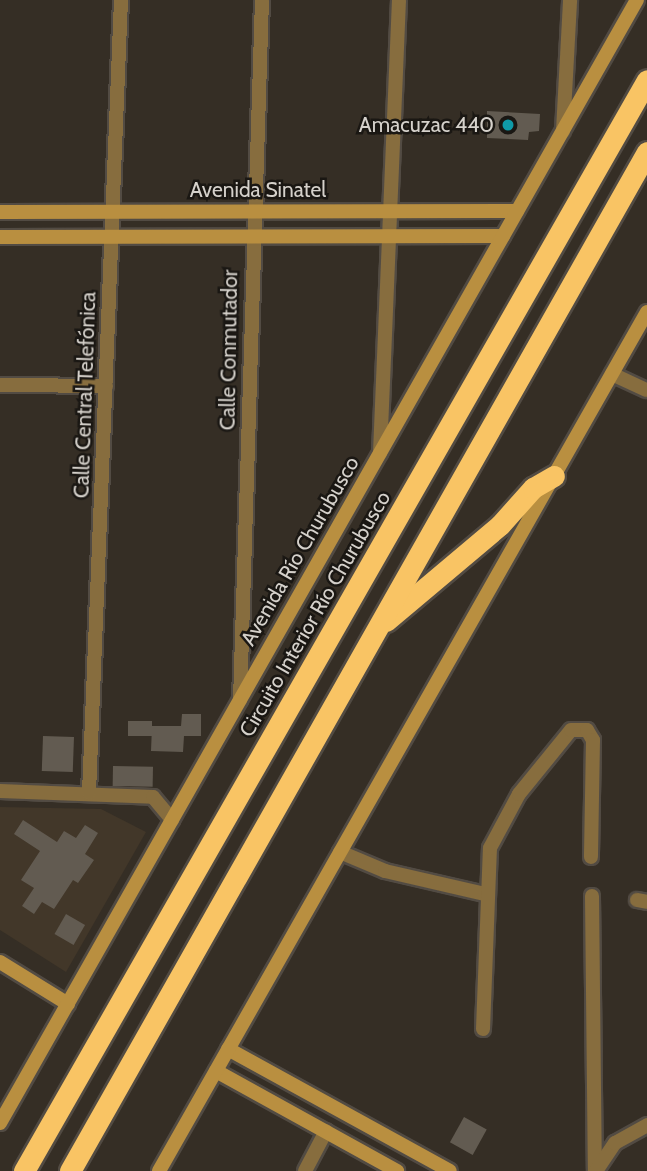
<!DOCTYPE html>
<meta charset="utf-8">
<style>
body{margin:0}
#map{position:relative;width:647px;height:1171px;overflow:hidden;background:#352e25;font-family:Cabin,sans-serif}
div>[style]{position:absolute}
.built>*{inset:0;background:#423729}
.building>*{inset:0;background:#625b51;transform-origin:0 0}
.roads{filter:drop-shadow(2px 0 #524b43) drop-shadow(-2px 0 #524b43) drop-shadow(0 2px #524b43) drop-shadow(0 -2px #524b43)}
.street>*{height:14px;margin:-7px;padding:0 7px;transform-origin:7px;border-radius:7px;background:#876d3e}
.secondary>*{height:14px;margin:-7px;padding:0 7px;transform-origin:7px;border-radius:7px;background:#b98f40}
.highway>*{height:21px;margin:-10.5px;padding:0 10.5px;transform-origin:10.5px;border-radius:10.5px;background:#f9c464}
.dots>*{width:19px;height:19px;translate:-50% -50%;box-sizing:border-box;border:4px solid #1a1713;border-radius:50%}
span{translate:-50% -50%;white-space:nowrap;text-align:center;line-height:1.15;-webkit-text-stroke:5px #1a1713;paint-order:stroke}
.poi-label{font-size:21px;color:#d5d1cb}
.right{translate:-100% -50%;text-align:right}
.street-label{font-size:21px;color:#d5d1cb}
</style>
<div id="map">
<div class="built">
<i style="clip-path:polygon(0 807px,101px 809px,146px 832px,66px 972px,0 930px)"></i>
</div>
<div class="building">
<i style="clip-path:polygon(487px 111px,540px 114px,539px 131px,529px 132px,528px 140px,487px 138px)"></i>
<i style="clip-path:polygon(182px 714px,201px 714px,201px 736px,184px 736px,183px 752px,151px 751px,152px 726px,181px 726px)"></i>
<i style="left:128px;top:721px;width:24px;height:15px"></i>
<i style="left:43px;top:736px;width:31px;height:35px;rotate:2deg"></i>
<i style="left:113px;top:766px;width:40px;height:20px;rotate:1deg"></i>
<i style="clip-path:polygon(23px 820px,57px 842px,64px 831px,76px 838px,85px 825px,98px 833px,85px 854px,94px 860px,78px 883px,73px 880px,54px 909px,42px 902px,34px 914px,22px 906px,34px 888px,21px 880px,40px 851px,14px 834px)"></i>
<i style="left:66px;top:914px;width:22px;height:23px;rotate:30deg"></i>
<i style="left:464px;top:1117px;width:26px;height:29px;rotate:29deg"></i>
</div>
<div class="roads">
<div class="street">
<i style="left:563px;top:131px;width:131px;rotate:-86.9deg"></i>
<i style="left:612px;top:374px;width:38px;rotate:25deg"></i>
<i style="left:0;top:385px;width:106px;rotate:0.5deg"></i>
<i style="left:380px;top:453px;width:453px;rotate:-87.6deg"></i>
<i style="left:240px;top:700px;width:700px;rotate:-88.2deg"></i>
<i style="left:0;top:791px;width:153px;rotate:2.2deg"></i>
<i style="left:153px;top:797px;width:30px;rotate:50deg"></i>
<i style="left:89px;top:793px;width:794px;rotate:-87.69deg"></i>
<i style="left:340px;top:852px;width:49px;rotate:22.9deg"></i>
<i style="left:385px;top:871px;width:103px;rotate:13deg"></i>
<i style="left:592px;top:896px;width:275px;rotate:89.4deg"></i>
<i style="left:637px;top:900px;width:10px;rotate:11deg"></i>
<i style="left:483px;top:1029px;width:181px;rotate:-87.8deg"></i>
<i style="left:490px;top:848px;width:61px;rotate:-61.8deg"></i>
<i style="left:519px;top:794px;width:82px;rotate:-50.9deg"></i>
<i style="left:571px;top:730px;width:16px"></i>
<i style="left:587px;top:730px;width:12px;rotate:59deg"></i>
<i style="left:593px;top:740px;width:117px;rotate:91deg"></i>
<i style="left:305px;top:1171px;width:45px;rotate:-62.3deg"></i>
<i style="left:596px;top:1171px;width:34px;rotate:-56deg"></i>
<i style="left:615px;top:1143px;width:37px;rotate:-29deg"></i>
</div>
<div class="secondary">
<i style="left:0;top:212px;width:517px;rotate:-0.11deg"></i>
<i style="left:0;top:237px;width:503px;rotate:-0.11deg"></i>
<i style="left:0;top:962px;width:80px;rotate:31.7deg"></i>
<i style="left:228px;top:1049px;width:253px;rotate:28.8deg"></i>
<i style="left:216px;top:1071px;width:207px;rotate:28.9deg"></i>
<i style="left:0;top:1123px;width:1291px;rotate:-60.44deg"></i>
<i style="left:159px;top:1171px;width:988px;rotate:-60.4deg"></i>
</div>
<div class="highway">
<i style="left:386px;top:621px;width:149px;rotate:-40.1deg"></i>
<i style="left:500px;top:525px;width:50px;rotate:-48.3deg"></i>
<i style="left:533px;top:488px;width:24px;rotate:-30deg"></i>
<i style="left:24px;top:1171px;width:1256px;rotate:-60.27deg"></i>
<i style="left:70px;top:1171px;width:1171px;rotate:-60.48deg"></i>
</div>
</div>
<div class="dots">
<i style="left:508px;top:125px;background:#0f9aa8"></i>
</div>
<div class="poi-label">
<span class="right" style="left:494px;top:125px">Amacuzac 440</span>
</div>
<div class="street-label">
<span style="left:258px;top:190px">Avenida Sinatel</span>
<span style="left:229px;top:350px;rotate:-89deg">Calle Conmutador</span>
<span style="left:85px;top:395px;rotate:-88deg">Calle Central Telefónica</span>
<span style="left:300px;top:551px;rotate:-60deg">Avenida Río Churubusco</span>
<span style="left:315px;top:614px;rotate:-60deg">Circuito Interior Río Churubusco</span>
</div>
</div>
